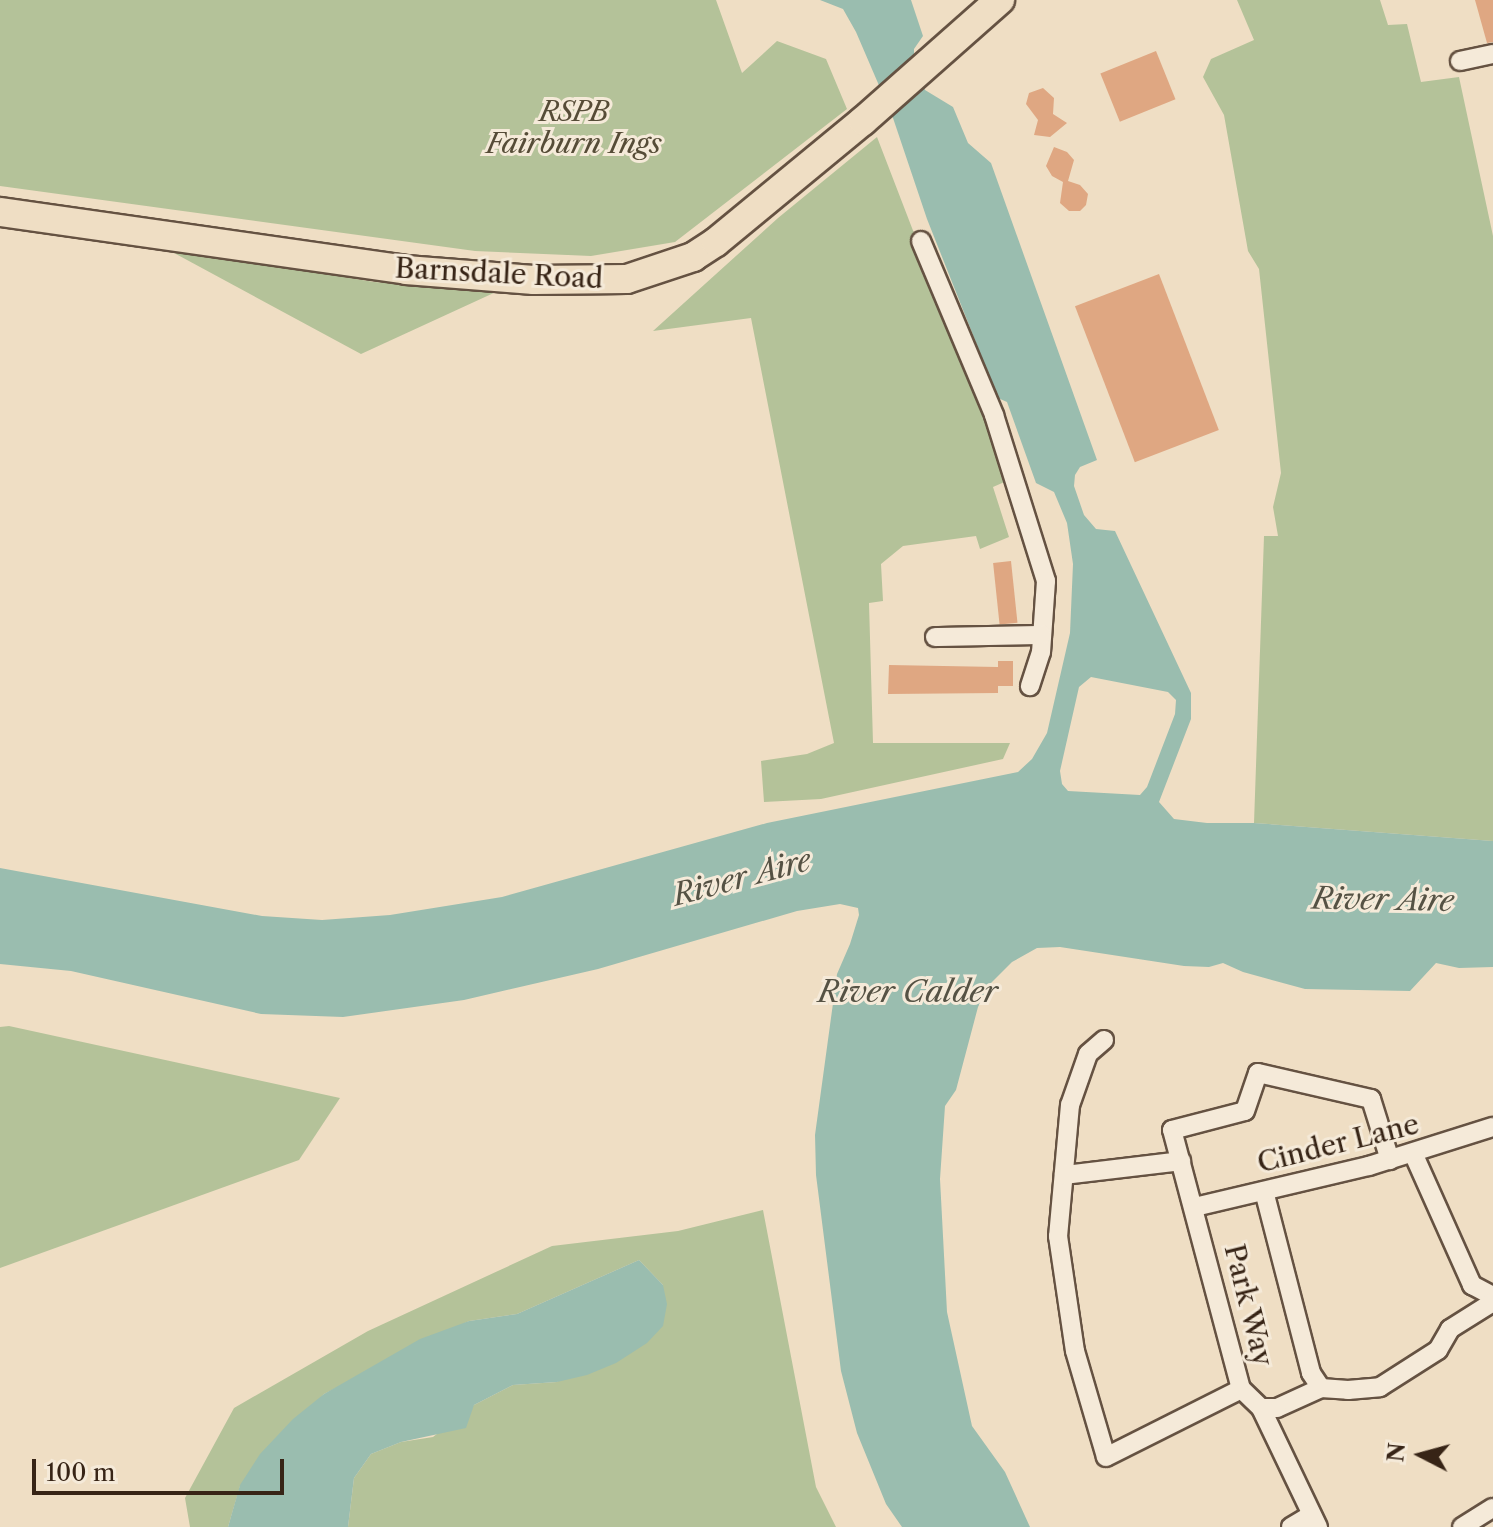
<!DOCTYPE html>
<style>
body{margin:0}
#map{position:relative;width:1493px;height:1527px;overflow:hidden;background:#efdec4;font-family:"Libre Caslon Text",serif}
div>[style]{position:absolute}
.green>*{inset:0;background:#b4c299}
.water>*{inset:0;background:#9abdaf}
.building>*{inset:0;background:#dfa782;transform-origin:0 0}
.roads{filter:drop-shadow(2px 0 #655242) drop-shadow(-2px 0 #655242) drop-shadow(0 2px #655242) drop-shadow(0 -2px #655242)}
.street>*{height:18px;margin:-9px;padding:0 9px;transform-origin:9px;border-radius:9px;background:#f5ead9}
.primary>*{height:28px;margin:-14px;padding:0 14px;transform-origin:14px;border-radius:14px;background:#efdec4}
span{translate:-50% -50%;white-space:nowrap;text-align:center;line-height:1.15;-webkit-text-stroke:6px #f5ead9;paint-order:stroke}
.park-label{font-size:28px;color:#564c37;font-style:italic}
.street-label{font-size:28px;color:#372416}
.water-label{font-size:30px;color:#555244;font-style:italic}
.north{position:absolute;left:1381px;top:1415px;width:80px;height:80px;-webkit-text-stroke:6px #f5ead9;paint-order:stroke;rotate:276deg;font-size:22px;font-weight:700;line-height:32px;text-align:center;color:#372416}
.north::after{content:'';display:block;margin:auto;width:28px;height:36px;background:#372416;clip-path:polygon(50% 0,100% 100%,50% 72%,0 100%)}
.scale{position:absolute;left:32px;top:1459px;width:252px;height:36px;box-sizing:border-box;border:4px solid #372416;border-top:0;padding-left:10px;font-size:24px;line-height:28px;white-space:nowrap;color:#372416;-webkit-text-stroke:6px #f5ead9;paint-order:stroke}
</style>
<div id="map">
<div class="green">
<i style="clip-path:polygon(0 0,716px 0,742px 73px,777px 41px,826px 59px,847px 109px,675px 242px,591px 256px,475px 251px,0 186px)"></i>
<i style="clip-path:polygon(1237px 0,1380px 0,1388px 25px,1407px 24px,1421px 82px,1459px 77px,1493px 236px,1493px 841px,1254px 823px,1264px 536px,1278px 536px,1273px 507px,1281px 473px,1259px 269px,1248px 251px,1224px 115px,1203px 77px,1211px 59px,1254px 40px)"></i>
<i style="clip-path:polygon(877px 137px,1009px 480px,993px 487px,1009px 537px,980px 549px,976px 536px,903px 546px,881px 564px,883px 601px,869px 603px,873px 743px,1010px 743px,1003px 759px,821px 799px,764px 802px,761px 761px,807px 754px,834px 743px,751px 318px,653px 331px,778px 218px)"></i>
<i style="clip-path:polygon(163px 247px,374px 282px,498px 291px,361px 354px)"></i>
<i style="clip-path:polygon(9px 1026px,340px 1098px,299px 1160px,0 1268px,0 1027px)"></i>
<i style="clip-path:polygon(763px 1210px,816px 1487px,836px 1527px,348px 1527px,354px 1478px,371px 1454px,401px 1442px,433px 1437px,474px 1405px,513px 1385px,557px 1382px,663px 1285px,639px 1260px,517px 1314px,469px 1321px,324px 1394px,240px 1486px,228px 1527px,190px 1527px,185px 1498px,234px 1408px,368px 1331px,552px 1246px,678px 1231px)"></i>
</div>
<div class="water">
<i style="clip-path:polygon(evenodd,820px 0,911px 0,923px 36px,914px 49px,914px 59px,925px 90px,953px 107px,968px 143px,991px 163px,1097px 460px,1080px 467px,1075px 475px,1074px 486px,1084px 515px,1096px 529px,1115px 531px,1191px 693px,1191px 719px,1159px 802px,1174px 819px,1207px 823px,1254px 823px,1493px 841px,1493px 967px,1459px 968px,1436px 963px,1410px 991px,1305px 989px,1243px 972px,1223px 963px,1209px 967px,1184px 966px,1060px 947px,1037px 948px,1012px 962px,989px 985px,978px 1007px,956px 1090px,945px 1106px,940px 1179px,947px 1312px,972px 1426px,1005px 1472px,1030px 1527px,902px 1527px,886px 1504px,857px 1433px,841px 1371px,816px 1175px,815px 1135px,837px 974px,850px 944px,859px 915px,858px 908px,840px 904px,797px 911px,598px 969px,464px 1000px,343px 1017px,261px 1014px,71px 971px,0 964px,0 868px,262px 916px,322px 920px,390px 915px,502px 897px,767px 823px,1018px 772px,1032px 759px,1047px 733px,1070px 633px,1073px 564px,1067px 523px,1054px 492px,1036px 483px,1007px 402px,998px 398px,927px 219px,893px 118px,856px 32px,843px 9px,820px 0,1091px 677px,1168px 692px,1176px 700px,1175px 714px,1147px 787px,1140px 795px,1068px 791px,1062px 784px,1060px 771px,1079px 687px,1091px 677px)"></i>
<i style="clip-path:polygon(639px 1260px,663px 1285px,667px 1304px,663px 1326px,647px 1343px,616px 1363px,587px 1375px,557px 1382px,513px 1385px,474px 1405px,466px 1428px,401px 1442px,371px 1454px,354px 1478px,348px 1527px,228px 1527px,240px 1485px,260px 1454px,293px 1419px,324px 1394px,420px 1339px,469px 1321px,517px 1314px)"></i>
</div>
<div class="building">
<i style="clip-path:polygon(1475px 0,1493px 0,1493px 42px,1487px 43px)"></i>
<i style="left:1156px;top:51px;width:52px;height:60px;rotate:68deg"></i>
<i style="clip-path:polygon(1043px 88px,1054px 98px,1053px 114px,1067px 123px,1050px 137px,1034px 135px,1038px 120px,1026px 104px,1029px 93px)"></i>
<i style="clip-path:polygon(1054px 147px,1067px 152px,1074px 160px,1068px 181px,1080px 185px,1088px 194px,1086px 205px,1080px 211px,1069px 211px,1060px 203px,1063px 182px,1052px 176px,1046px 166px)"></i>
<i style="left:1159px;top:274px;width:167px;height:90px;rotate:69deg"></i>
<i style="left:1011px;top:561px;width:62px;height:18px;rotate:84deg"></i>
<i style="clip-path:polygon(998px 661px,1013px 661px,1013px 686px,998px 686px,998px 693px,888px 694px,889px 665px,998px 667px)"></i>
</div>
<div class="roads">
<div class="street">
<i style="left:1460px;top:61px;width:34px;rotate:-12deg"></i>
<i style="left:921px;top:241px;width:189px;rotate:67.2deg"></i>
<i style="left:994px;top:415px;width:174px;rotate:72.6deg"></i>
<i style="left:1046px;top:581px;width:71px;rotate:94deg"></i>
<i style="left:1041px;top:652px;width:36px;rotate:108deg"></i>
<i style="left:935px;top:637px;width:107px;rotate:-1.1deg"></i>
<i style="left:1104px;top:1040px;width:21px;rotate:139deg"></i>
<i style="left:1088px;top:1054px;width:54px;rotate:109.4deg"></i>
<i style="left:1070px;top:1105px;width:132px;rotate:95.2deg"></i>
<i style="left:1058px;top:1236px;width:116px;rotate:81.6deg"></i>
<i style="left:1075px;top:1351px;width:110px;rotate:73.7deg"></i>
<i style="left:1106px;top:1457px;width:151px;rotate:-26.7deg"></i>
<i style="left:1413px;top:1153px;width:145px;rotate:65.9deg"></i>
<i style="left:1472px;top:1285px;width:24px;rotate:28deg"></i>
<i style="left:1064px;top:1175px;width:118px;rotate:-6.8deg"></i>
<i style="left:1264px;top:1191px;width:188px;rotate:75.5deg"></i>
<i style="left:1311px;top:1373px;width:18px;rotate:56deg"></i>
<i style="left:1321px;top:1388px;width:27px;rotate:4deg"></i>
<i style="left:1348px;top:1390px;width:32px;rotate:-5deg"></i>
<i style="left:1380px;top:1387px;width:69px;rotate:-32.5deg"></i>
<i style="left:1438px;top:1350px;width:24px;rotate:-60deg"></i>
<i style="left:1450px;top:1329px;width:51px;rotate:-32.1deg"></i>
<i style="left:1195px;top:1207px;width:179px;rotate:-13.3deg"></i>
<i style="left:1369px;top:1166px;width:130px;rotate:-17.5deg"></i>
<i style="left:1321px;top:1388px;width:48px;rotate:155.6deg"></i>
<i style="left:1277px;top:1408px;width:16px;rotate:180deg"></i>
<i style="left:1261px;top:1408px;width:28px;rotate:-136deg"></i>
<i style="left:1241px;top:1389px;width:268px;rotate:-104.9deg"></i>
<i style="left:1172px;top:1130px;width:75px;rotate:-14.6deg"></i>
<i style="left:1245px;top:1111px;width:40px;rotate:-71.1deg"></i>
<i style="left:1258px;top:1073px;width:116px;rotate:13deg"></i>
<i style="left:1371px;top:1099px;width:64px;rotate:72.7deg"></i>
<i style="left:1261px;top:1408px;width:132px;rotate:64.4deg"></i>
<i style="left:1291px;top:1527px;width:23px;rotate:-31deg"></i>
<i style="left:1462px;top:1527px;width:36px;rotate:-32deg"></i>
</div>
<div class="primary">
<i style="left:0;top:212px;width:410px;rotate:8.1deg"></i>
<i style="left:406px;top:270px;width:128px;rotate:4.5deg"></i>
<i style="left:534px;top:280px;width:93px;rotate:-0.6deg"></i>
<i style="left:627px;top:279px;width:70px;rotate:-18.4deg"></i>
<i style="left:693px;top:257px;width:27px;rotate:-33deg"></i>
<i style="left:716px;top:242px;width:190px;rotate:-39.5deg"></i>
<i style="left:863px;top:121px;width:183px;rotate:-41.5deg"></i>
</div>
</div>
<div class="park-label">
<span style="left:574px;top:127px">RSPB<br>Fairburn Ings</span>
</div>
<div class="street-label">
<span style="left:499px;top:273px;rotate:3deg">Barnsdale Road</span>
<span style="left:1338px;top:1143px;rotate:-14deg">Cinder Lane</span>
<span style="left:1249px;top:1305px;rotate:76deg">Park Way</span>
</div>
<div class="water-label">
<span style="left:742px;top:878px;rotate:-15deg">River Aire</span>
<span style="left:1383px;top:900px;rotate:1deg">River Aire</span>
<span style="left:908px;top:992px">River Calder</span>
</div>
<div class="north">N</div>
<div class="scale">100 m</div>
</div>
